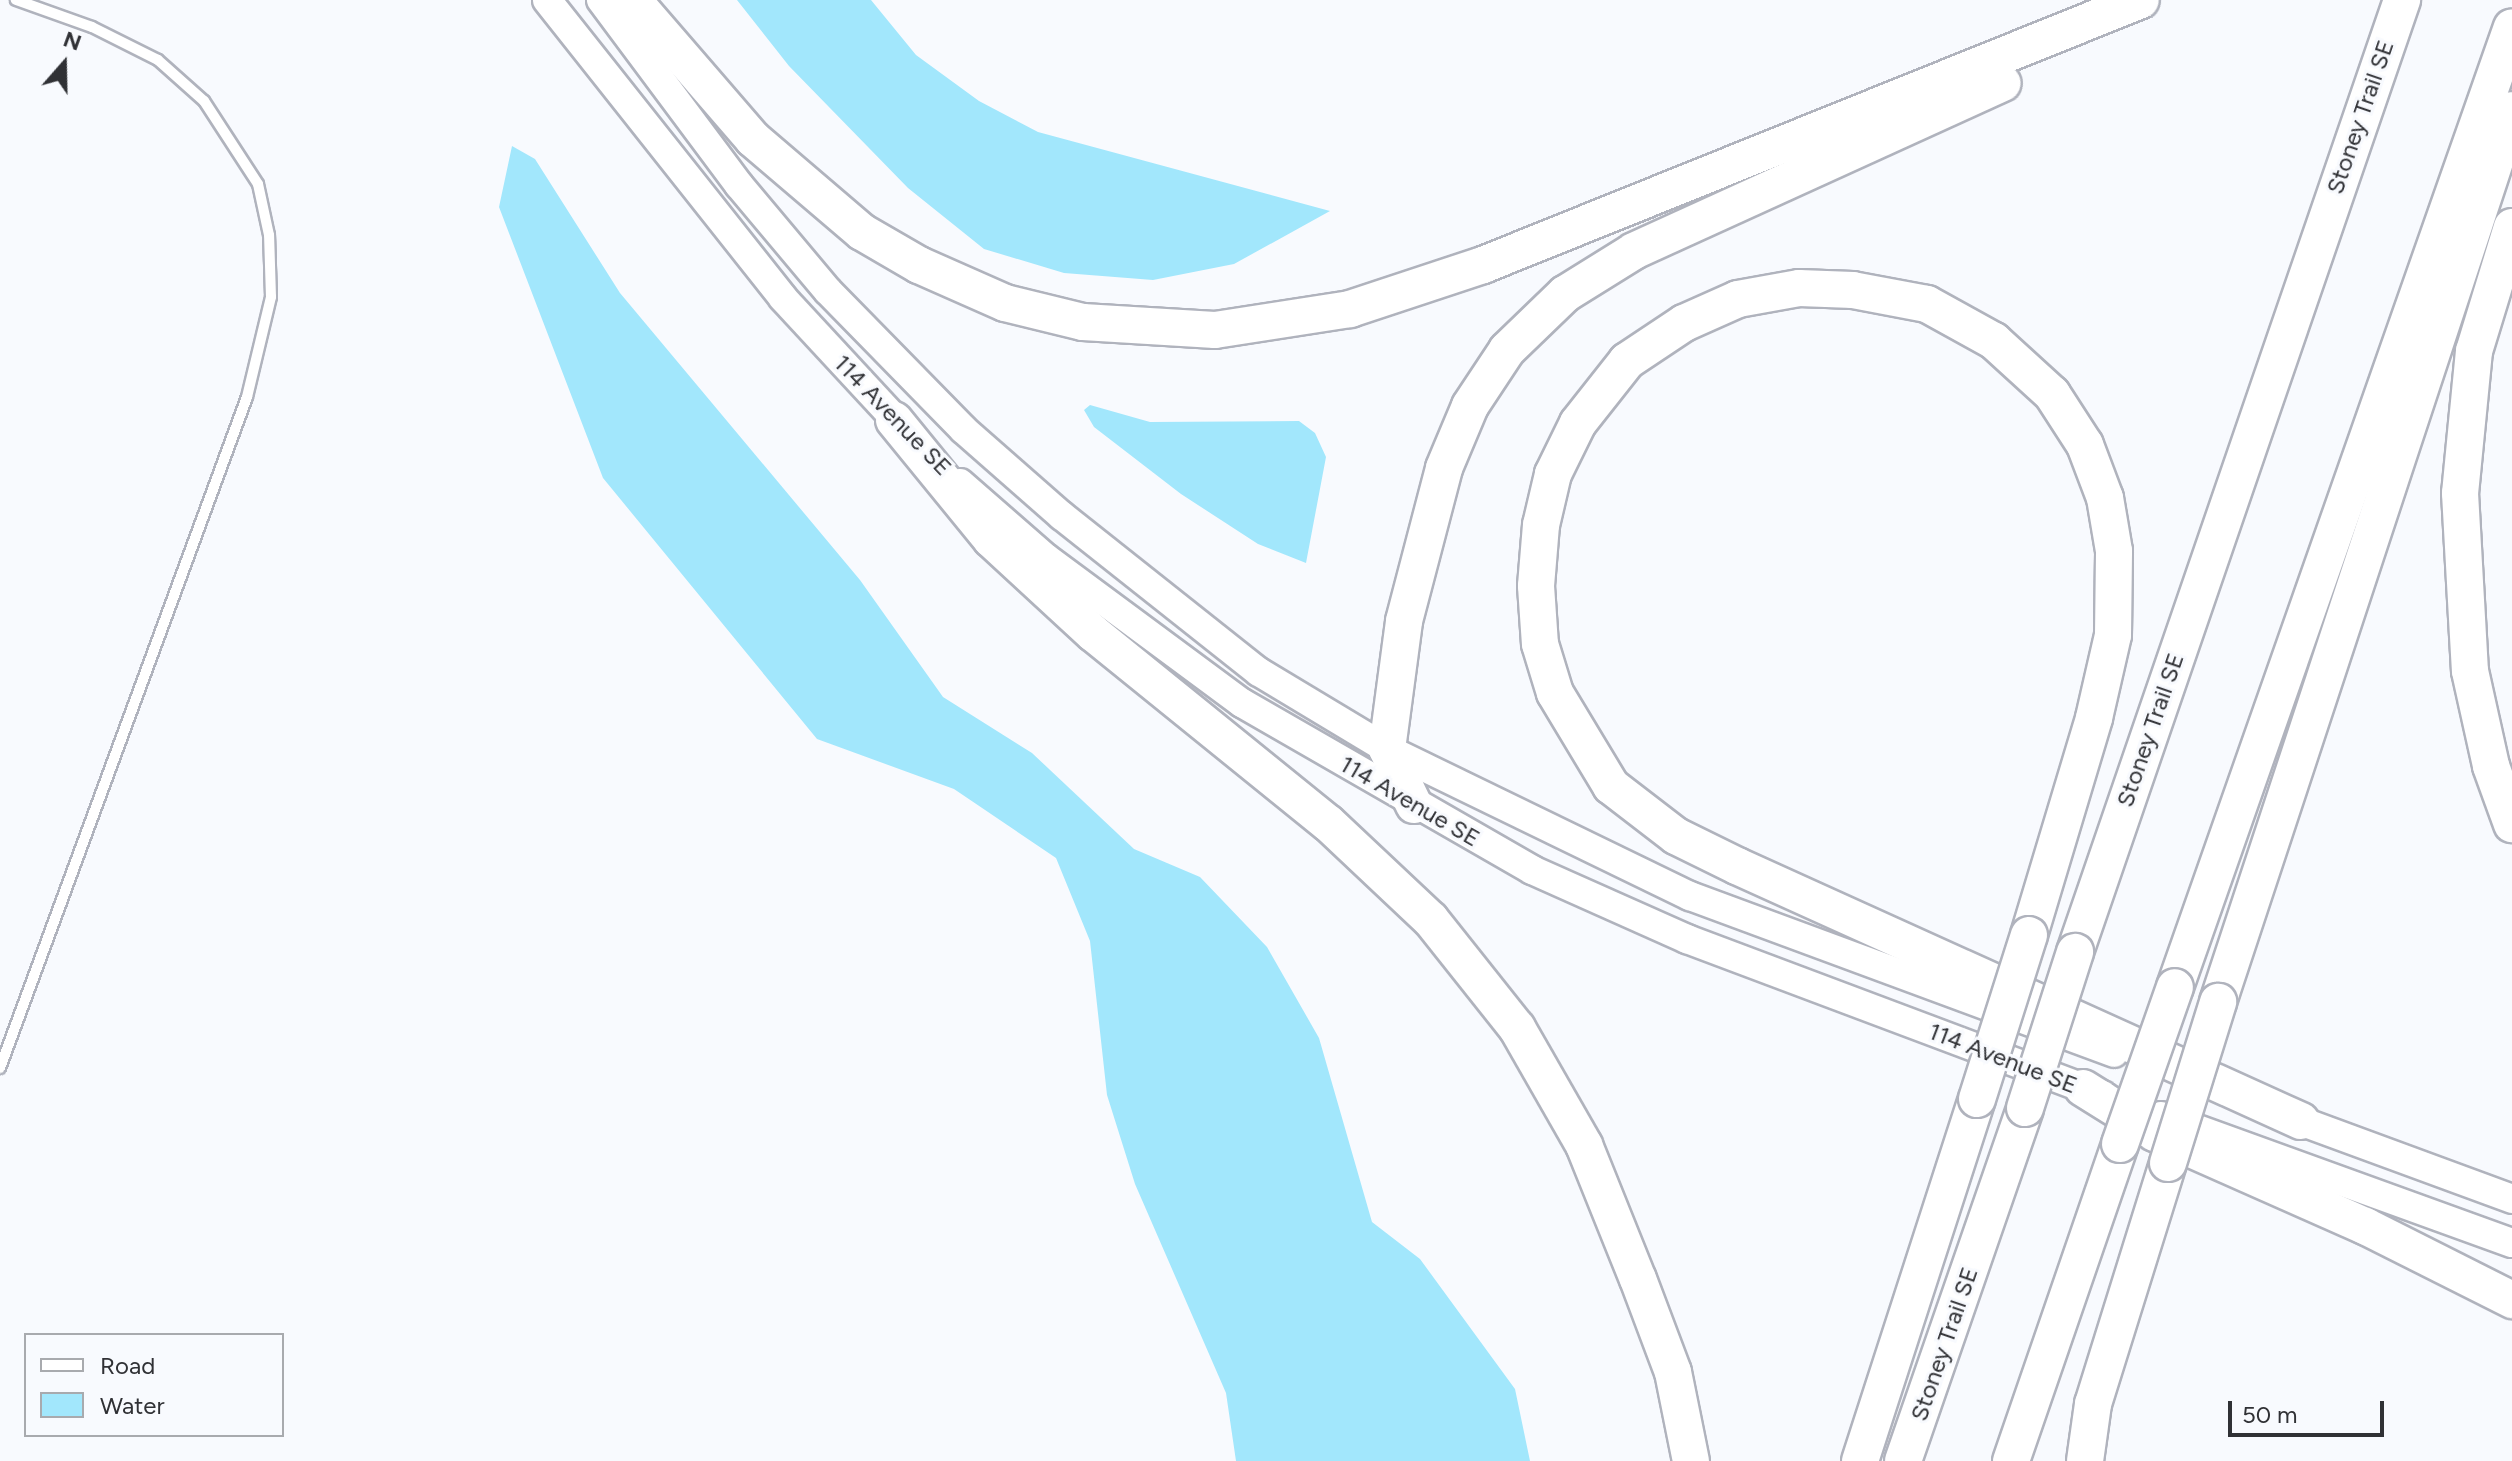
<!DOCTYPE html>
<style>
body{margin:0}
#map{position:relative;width:2512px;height:1461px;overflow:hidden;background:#f8fafe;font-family:Figtree,sans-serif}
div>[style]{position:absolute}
.water>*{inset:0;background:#a2e7fc}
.roads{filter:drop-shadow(2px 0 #b0b3bd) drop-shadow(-2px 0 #b0b3bd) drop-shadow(0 2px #b0b3bd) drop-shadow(0 -2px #b0b3bd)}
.lane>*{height:10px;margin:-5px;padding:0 5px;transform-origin:5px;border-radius:5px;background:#fff}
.secondary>*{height:28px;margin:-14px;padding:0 14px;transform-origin:14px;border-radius:14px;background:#fff}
.highway>*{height:36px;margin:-18px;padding:0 18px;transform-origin:18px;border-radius:18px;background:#fff}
.bridges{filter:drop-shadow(2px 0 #b0b3bd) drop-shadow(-2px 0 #b0b3bd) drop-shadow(0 2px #b0b3bd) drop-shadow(0 -2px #b0b3bd)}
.highway-bridge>*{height:36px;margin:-18px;padding:0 18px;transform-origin:18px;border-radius:18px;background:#fff}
span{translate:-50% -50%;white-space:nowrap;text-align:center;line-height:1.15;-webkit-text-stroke:6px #f8fafe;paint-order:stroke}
.street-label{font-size:24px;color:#303135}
.legend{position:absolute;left:24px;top:1333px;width:260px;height:104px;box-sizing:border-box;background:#f8fafe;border:2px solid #a8aaae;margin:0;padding:10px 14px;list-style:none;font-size:24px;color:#303135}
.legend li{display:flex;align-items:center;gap:16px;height:40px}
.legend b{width:40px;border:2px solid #a8aaae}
.north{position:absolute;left:24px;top:24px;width:80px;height:80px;-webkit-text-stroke:6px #f8fafe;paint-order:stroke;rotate:20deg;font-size:22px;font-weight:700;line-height:32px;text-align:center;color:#303135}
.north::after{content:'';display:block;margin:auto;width:28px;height:36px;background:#303135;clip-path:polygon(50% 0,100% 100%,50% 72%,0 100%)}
.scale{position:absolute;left:2228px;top:1401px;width:156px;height:36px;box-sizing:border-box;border:4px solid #303135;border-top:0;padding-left:10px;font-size:24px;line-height:28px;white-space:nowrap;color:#303135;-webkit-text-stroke:6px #f8fafe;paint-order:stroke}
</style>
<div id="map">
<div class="water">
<i style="clip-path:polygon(737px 0,871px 0,916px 55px,979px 101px,1038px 132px,1330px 211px,1234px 264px,1153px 280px,1064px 273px,984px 249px,908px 188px,789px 66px)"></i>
<i style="clip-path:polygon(512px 146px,535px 159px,620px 293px,860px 580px,943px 697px,1032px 753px,1134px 849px,1200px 877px,1267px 947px,1319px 1038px,1372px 1222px,1420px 1259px,1515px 1389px,1530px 1461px,1236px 1461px,1226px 1393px,1135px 1184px,1107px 1095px,1090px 941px,1056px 858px,954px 789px,817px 739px,603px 478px,499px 207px)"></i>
<i style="clip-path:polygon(1090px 405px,1150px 422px,1299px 421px,1315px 433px,1326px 457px,1306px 563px,1258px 544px,1181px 494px,1094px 427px,1084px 410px)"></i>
</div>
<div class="roads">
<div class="lane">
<i style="left:0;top:1068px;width:715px;rotate:-69.79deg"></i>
<i style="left:247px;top:397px;width:103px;rotate:-76.5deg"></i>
<i style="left:271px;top:297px;width:62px;rotate:-91.8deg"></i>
<i style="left:269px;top:235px;width:52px;rotate:-102.2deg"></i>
<i style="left:258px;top:184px;width:99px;rotate:-123deg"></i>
<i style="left:204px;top:101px;width:62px;rotate:-138.3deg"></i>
<i style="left:158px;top:60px;width:74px;rotate:-153.4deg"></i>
<i style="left:92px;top:27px;width:81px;rotate:-160.4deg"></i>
</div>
<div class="secondary">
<i style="left:547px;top:0;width:380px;rotate:51.6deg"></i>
<i style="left:783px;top:298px;width:183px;rotate:47.2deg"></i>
<i style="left:601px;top:0;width:231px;rotate:53.3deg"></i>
<i style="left:739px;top:185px;width:138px;rotate:50deg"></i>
<i style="left:828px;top:291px;width:194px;rotate:45.6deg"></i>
<i style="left:964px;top:430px;width:130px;rotate:41.3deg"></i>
<i style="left:1062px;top:516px;width:251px;rotate:38.4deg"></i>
<i style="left:1259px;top:672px;width:149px;rotate:31deg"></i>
<i style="left:1387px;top:749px;width:337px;rotate:25.9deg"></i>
<i style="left:1690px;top:896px;width:452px;rotate:20.3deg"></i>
<i style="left:960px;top:483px;width:114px;rotate:41.1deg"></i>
<i style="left:1046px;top:558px;width:244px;rotate:36.5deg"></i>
<i style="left:1242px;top:703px;width:335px;rotate:29.9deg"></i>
<i style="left:1532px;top:870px;width:170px;rotate:24deg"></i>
<i style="left:1687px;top:939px;width:444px;rotate:20.6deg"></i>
<i style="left:2284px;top:1115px;width:243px;rotate:20.2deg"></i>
<i style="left:2161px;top:1116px;width:373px;rotate:19.9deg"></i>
</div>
<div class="highway">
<i style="left:633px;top:0;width:184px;rotate:49.2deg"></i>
<i style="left:753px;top:139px;width:143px;rotate:40.5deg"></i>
<i style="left:862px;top:232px;width:66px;rotate:30.1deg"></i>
<i style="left:919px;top:265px;width:94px;rotate:23.8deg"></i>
<i style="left:1005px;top:303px;width:80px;rotate:13.7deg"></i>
<i style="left:1083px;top:322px;width:132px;rotate:3.5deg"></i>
<i style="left:1215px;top:330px;width:137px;rotate:-8.8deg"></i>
<i style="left:1350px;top:309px;width:140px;rotate:-18.3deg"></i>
<i style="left:1483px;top:265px;width:709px;rotate:-21.94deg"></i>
<i style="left:2512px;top:227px;width:130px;rotate:107deg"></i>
<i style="left:2474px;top:351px;width:143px;rotate:95.6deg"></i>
<i style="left:2460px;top:493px;width:178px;rotate:86.8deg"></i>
<i style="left:2470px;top:671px;width:97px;rotate:77.5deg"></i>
<i style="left:2491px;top:766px;width:62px;rotate:70.1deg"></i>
<i style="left:894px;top:420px;width:154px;rotate:50.8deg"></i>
<i style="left:991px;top:539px;width:139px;rotate:42.7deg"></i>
<i style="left:1093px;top:633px;width:302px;rotate:39deg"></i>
<i style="left:1328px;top:823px;width:141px;rotate:43.3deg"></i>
<i style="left:1431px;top:920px;width:138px;rotate:51.5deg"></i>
<i style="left:1517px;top:1028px;width:135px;rotate:60.2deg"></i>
<i style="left:1584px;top:1145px;width:144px;rotate:68.1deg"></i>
<i style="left:1638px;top:1279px;width:99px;rotate:69.4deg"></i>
<i style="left:1673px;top:1372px;width:91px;rotate:78.6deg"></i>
<i style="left:1414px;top:805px;width:62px;rotate:-115.7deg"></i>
<i style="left:1387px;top:749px;width:129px;rotate:-82.4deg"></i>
<i style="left:1404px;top:621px;width:158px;rotate:-75.3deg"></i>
<i style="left:1444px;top:468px;width:67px;rotate:-67.2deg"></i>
<i style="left:1470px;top:406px;width:67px;rotate:-56.5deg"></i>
<i style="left:1507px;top:350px;width:81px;rotate:-44deg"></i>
<i style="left:1565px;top:294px;width:81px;rotate:-31.9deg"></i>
<i style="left:1634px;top:251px;width:405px;rotate:-24.5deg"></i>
<i style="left:2029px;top:935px;width:227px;rotate:-73.3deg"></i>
<i style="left:2094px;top:718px;width:85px;rotate:-77.1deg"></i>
<i style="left:2113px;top:635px;width:84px;rotate:-89.3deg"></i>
<i style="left:2114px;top:551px;width:54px;rotate:-99.6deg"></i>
<i style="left:2105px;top:498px;width:57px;rotate:-110.7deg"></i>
<i style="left:2085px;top:445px;width:61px;rotate:-122.9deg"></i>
<i style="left:2052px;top:394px;width:79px;rotate:-137.6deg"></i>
<i style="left:1994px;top:341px;width:77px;rotate:-151.1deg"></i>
<i style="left:1927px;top:304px;width:75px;rotate:-169.3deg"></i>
<i style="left:1853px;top:290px;width:54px;rotate:-177.9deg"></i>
<i style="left:1799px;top:288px;width:62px;rotate:169.8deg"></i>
<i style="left:1738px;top:299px;width:59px;rotate:156deg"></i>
<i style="left:1684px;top:323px;width:69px;rotate:146.3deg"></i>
<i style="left:1627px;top:361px;width:79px;rotate:128.3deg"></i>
<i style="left:1578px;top:423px;width:57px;rotate:116.1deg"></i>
<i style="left:1553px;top:474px;width:52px;rotate:103.2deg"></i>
<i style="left:1541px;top:525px;width:61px;rotate:94.7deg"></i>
<i style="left:1536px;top:586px;width:58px;rotate:86.1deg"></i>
<i style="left:1540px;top:644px;width:51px;rotate:73deg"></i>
<i style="left:1555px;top:693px;width:109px;rotate:58.9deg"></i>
<i style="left:1611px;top:786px;width:82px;rotate:37.6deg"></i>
<i style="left:1676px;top:836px;width:68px;rotate:26.2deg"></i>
<i style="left:1737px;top:866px;width:619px;rotate:24.33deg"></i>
<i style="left:2075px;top:952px;width:1007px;rotate:-71.04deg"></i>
<i style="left:2175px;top:987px;width:1017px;rotate:-70.66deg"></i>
<i style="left:2218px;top:1002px;width:939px;rotate:-71.76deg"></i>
<i style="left:2083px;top:1088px;width:85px;rotate:32deg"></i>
<i style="left:2155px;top:1133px;width:230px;rotate:23.9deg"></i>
<i style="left:2365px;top:1226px;width:165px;rotate:26.7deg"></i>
<i style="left:1860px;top:1461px;width:380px;rotate:-72.1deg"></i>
<i style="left:1903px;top:1461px;width:373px;rotate:-70.9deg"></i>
<i style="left:2011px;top:1461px;width:335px;rotate:-71deg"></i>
<i style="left:2085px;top:1461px;width:58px;rotate:-82deg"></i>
<i style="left:2093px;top:1404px;width:252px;rotate:-72.7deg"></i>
</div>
</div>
<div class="bridges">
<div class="highway-bridge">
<i style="left:1977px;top:1099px;width:172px;rotate:-72.4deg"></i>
<i style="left:2025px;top:1108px;width:164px;rotate:-72.2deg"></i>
<i style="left:2120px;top:1144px;width:166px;rotate:-70.7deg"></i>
<i style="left:2168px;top:1163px;width:169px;rotate:-72.7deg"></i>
</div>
</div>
<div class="street-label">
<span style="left:2360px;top:117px;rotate:-71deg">Stoney Trail SE</span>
<span style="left:893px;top:415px;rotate:46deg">114 Avenue SE</span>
<span style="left:2150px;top:730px;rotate:-71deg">Stoney Trail SE</span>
<span style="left:1410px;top:801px;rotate:30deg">114 Avenue SE</span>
<span style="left:2003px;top:1058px;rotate:21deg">114 Avenue SE</span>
<span style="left:1944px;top:1344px;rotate:-71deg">Stoney Trail SE</span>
</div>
<ul class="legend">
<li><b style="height:10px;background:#fff"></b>Road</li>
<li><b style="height:22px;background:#a2e7fc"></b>Water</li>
</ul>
<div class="north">N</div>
<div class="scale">50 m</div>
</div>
